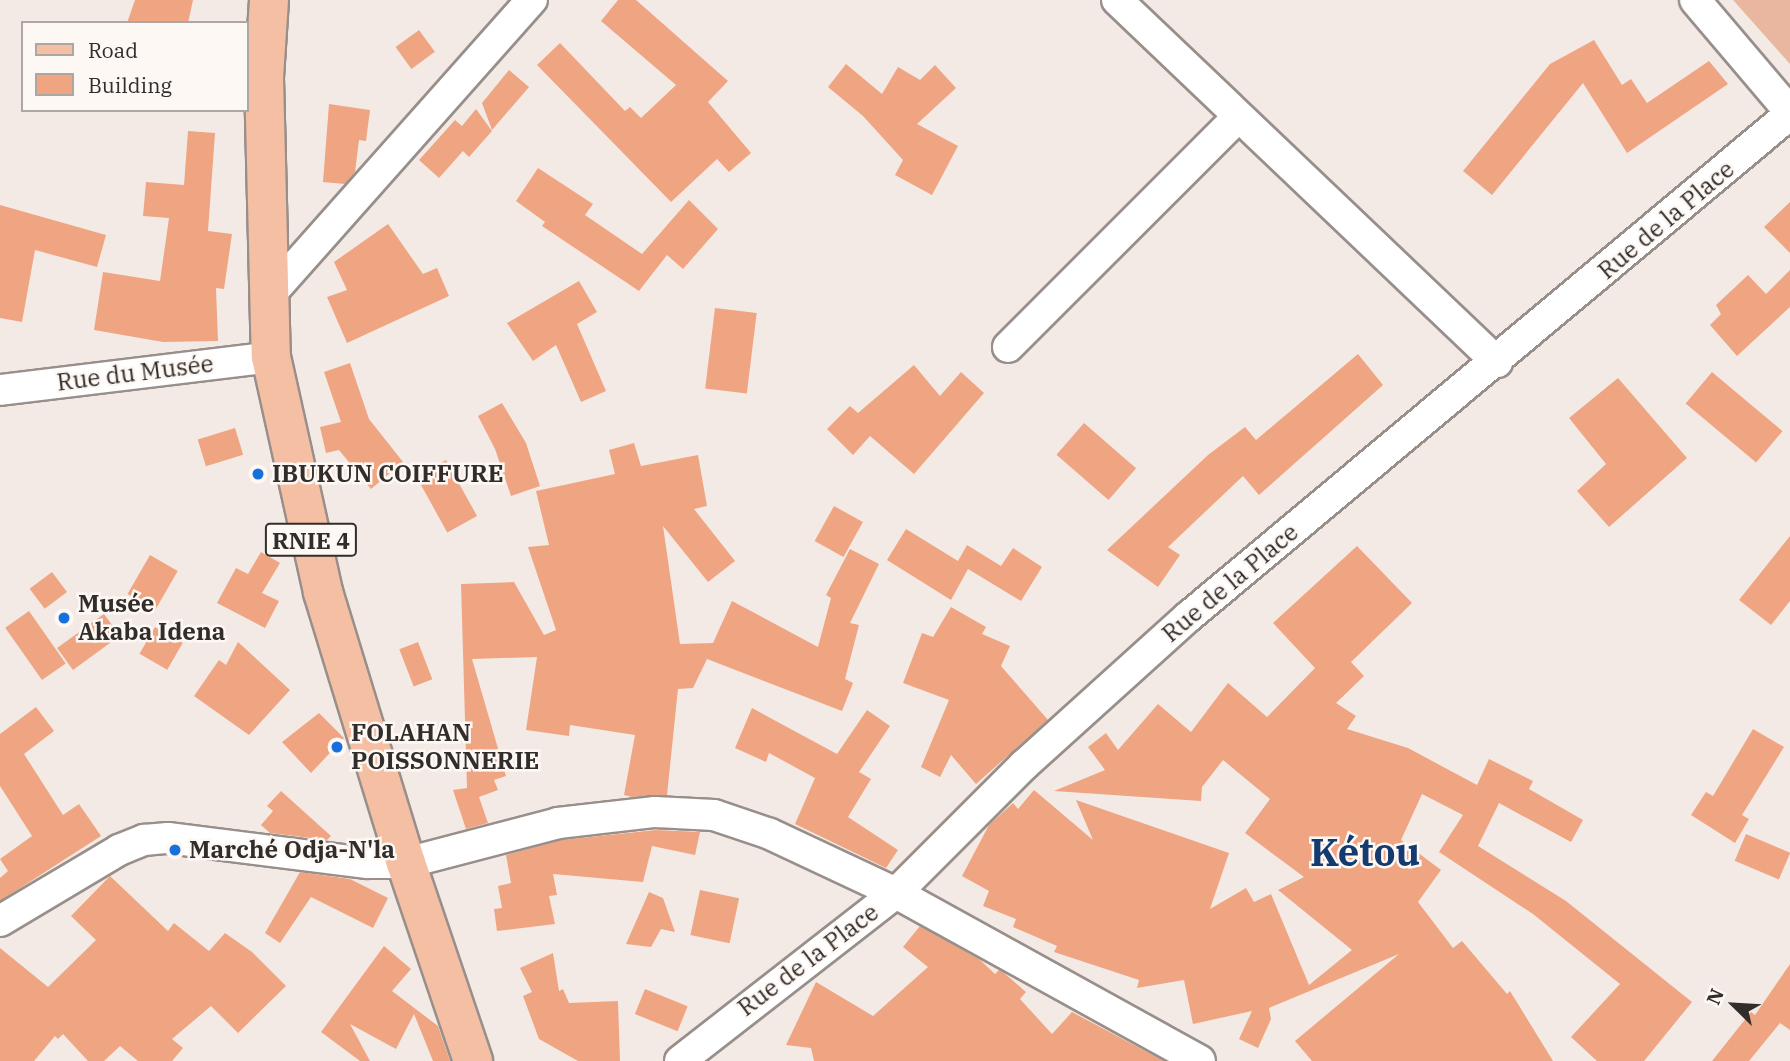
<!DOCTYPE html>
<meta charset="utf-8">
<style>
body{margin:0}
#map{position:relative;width:1790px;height:1061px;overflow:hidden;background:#f4eae5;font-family:"IBM Plex Serif",serif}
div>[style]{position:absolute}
.green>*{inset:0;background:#e9b79f}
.building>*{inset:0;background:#efa582;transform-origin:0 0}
.roads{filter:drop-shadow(2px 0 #988f8b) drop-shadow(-2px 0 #988f8b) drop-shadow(0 2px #988f8b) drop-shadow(0 -2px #988f8b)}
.minor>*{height:30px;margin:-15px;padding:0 15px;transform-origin:15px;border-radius:15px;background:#fff}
.major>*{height:38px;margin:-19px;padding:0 19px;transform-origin:19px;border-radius:19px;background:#f5bfa4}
.dots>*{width:19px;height:19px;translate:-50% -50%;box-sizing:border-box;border:4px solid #fef8f5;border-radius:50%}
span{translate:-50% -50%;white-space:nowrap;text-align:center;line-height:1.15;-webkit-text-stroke:5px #fef8f5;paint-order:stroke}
.shield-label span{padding:2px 5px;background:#fef8f5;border:2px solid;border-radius:5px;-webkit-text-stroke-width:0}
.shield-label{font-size:23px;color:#312d2b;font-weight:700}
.street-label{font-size:24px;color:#312d2b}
.poi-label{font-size:24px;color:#312d2b;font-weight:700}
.left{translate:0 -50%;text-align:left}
.town-label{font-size:38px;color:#133b6f;font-weight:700}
.legend{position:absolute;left:21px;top:21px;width:228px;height:91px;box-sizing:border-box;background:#fef8f5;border:2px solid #aca7a4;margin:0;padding:9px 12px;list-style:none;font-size:21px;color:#312d2b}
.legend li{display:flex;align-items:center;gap:14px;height:35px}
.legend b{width:35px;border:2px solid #aca7a4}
.north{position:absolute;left:1699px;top:970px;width:70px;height:70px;-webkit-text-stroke:5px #fef8f5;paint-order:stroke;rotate:294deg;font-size:19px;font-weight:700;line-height:28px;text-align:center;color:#312d2b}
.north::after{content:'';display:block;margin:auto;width:24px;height:32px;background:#312d2b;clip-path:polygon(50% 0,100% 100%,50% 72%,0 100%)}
</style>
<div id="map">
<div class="green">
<i style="clip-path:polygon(1733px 0,1790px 0,1790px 64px)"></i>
</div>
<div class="building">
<i style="clip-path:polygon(135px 0,193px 0,188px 23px,127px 23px)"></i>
<i style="clip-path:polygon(618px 0,636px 0,728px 81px,708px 102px,751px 153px,729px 172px,717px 159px,671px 202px,537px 65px,560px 43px,625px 111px,630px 107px,641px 118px,676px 85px,601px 21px)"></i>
<i style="left:419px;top:30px;width:27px;height:29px;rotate:54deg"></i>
<i style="clip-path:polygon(1594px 40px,1622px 85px,1631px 79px,1647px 103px,1709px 61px,1728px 84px,1627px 153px,1583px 83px,1492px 195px,1463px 171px,1550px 64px)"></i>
<i style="clip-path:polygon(846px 64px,882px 94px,898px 67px,920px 80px,935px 65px,956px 88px,917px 124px,958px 146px,932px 195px,895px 175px,903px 160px,863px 116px,828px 87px)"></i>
<i style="clip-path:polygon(509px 70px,529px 87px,492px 130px,482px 103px)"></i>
<i style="clip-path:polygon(329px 104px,370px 110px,366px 141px,359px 140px,355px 172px,345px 184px,323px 182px)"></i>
<i style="clip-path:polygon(476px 109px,492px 131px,469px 157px,463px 151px,439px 178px,419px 160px,455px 120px,462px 126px)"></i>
<i style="clip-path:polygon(188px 131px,215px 133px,208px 231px,232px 234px,224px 289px,216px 288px,218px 341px,163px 342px,94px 330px,103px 272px,160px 281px,169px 218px,143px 216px,146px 182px,184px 185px)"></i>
<i style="clip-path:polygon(538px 168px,593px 204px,585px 215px,642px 254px,689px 200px,718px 229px,683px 269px,667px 255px,639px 291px,542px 226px,545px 222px,516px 201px)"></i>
<i style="clip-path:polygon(1790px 202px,1790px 253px,1764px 227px)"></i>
<i style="clip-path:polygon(0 205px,106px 235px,97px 267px,35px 250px,22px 322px,0 318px)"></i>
<i style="clip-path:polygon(388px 224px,423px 274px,437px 268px,449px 296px,347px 343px,327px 297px,347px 290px,334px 262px)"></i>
<i style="clip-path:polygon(1790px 270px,1790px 307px,1737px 356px,1710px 325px,1721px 314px,1716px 305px,1748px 275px,1766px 294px)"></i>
<i style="clip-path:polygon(579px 281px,597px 312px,577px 324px,606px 391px,581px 402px,556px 345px,533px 361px,507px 323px)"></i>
<i style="left:715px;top:308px;width:42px;height:81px;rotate:7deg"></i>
<i style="clip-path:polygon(1358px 354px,1383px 385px,1259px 495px,1243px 476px,1168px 547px,1180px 555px,1158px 587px,1107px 550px,1208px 455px,1245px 427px,1256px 440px)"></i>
<i style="clip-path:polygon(350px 363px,369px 419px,403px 462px,371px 489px,339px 450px,326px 453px,320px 427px,341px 422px,324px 372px)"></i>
<i style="clip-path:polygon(914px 365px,940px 396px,961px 372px,984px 393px,914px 474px,870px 436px,853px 455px,827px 429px,850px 406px,858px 413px)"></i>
<i style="left:1712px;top:372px;width:92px;height:41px;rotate:40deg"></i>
<i style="clip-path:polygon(1618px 378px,1687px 458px,1609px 527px,1577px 491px,1606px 464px,1569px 418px)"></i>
<i style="clip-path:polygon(502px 403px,526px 443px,540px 486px,511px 496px,495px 449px,478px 416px)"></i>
<i style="left:1084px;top:423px;width:69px;height:42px;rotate:41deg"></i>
<i style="left:235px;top:428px;width:28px;height:39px;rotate:73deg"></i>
<i style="clip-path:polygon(634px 443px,641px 466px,698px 455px,707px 506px,694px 509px,735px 561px,708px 582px,663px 526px,680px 644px,713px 643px,732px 601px,818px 647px,831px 598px,826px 595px,850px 549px,879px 564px,850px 623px,859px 625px,845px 679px,853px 683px,842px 711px,707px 659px,693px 688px,678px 689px,667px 795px,632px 797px,624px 795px,635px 735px,570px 725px,569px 736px,526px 730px,537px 657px,472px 659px,506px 776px,494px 780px,498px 790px,479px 797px,488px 823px,466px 829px,453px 790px,467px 788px,461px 584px,514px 582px,544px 635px,556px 630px,528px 547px,549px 545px,536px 491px,615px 474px,609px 450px)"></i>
<i style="left:446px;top:460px;width:64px;height:34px;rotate:61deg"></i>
<i style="left:834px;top:506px;width:33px;height:40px;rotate:29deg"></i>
<i style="clip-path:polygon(906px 529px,958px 561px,967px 545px,1001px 566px,1013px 548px,1042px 567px,1021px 601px,968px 569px,951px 600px,887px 560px)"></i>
<i style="clip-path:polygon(1790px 536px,1790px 601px,1771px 625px,1739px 600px)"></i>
<i style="clip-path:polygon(1357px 546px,1412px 603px,1351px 662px,1364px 676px,1336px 703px,1356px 716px,1347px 729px,1408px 748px,1477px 785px,1489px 759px,1533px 781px,1529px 789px,1583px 820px,1571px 842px,1499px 803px,1478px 846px,1566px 901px,1692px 1002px,1644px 1061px,1597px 1061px,1571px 1037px,1620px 984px,1533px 914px,1439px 852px,1463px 815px,1422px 794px,1401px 840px,1441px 870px,1418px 902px,1453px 948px,1462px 941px,1507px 994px,1510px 991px,1553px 1061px,1312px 1061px,1295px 1041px,1399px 954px,1269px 1008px,1271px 1019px,1258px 1048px,1239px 1039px,1252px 1011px,1193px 1024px,1184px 980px,1137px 988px,1139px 980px,1054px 952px,1057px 946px,1013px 927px,1016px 919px,983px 906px,989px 891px,962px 876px,989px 825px,1013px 803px,1018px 809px,1034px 790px,1093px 840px,1076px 800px,1229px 853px,1210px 909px,1246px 888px,1254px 902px,1271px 894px,1309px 985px,1352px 950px,1278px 890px,1304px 877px,1245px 833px,1270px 799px,1223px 760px,1202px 787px,1201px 801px,1054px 791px,1105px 770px,1088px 747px,1106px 733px,1118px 750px,1158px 704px,1191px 732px,1228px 683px,1267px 717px,1315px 668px,1273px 623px)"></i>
<i style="clip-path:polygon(261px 552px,280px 563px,262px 593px,279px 601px,265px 628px,217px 603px,236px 568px,248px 574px)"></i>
<i style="left:150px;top:555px;width:32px;height:45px;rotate:30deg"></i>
<i style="left:52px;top:572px;width:25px;height:28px;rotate:53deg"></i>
<i style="clip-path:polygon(951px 607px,986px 627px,982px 634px,1010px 646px,1001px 666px,1048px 720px,976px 784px,951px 755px,940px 777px,921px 767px,949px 700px,903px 683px,922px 633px,933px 637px)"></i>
<i style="left:29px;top:611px;width:64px;height:29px;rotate:55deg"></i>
<i style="left:104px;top:614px;width:27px;height:58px;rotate:54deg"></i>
<i style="left:155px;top:627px;width:32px;height:31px;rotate:30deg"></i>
<i style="clip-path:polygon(238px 642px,290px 690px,249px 735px,194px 696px,219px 660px,226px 665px)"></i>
<i style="left:418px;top:642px;width:40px;height:20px;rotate:69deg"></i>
<i style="clip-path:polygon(36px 707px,54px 731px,24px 754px,63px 815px,79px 804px,101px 836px,0 901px,0 878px,8px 871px,0 859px,32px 836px,0 786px,0 734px)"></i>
<i style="clip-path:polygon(752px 708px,837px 754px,867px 710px,890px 726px,859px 772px,871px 779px,848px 817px,898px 850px,886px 868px,795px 824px,815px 778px,769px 753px,766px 762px,735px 748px)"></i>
<i style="clip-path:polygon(319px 713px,344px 738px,311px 773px,282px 742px)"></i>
<i style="clip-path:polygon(1753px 729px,1784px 747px,1742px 815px,1749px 819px,1735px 843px,1691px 815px,1706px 792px,1713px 796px)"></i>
<i style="clip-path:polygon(281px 791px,331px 836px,327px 840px,270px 833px,261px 825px,273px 811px,267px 806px)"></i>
<i style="clip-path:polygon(656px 830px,700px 832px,695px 855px,652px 846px,643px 882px,553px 874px,557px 895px,549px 896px,555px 924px,497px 931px,494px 909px,502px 908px,498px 886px,511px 883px,506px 855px,561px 840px)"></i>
<i style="left:1746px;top:834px;width:48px;height:29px;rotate:23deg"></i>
<i style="clip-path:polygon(300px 872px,350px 879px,388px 898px,373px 928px,311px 897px,280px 943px,265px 933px)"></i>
<i style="clip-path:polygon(110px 876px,168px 931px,174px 923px,209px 951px,225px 933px,252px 952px,286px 986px,238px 1033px,211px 1006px,172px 1039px,183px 1048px,172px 1061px,138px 1061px,120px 1046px,104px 1061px,88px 1061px,63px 1034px,58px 1039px,55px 1036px,34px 1061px,0 1061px,0 948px,48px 987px,96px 940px,71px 916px)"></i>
<i style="left:700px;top:890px;width:40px;height:46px;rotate:12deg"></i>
<i style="clip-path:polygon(649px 892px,663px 898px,675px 932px,661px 929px,651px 947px,626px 944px)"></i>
<i style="clip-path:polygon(920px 926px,979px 959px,995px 974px,999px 970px,1003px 972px,1026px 992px,1020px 999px,1052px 1034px,1072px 1012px,1164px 1061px,814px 1061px,811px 1048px,786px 1045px,816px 982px,873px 1016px,928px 967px,903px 947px)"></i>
<i style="clip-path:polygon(384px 946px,411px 969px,392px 991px,438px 1026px,450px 1061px,433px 1061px,414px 1014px,396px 1049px,350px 1024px,370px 1061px,360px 1061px,321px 1032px)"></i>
<i style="clip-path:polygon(553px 953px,559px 991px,563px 989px,569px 1003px,618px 1001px,620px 1061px,578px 1061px,539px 1039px,523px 996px,532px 992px,520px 968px)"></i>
<i style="clip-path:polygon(1790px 964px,1790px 1030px,1780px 1023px,1749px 1061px,1712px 1061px,1751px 1012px,1755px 1015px)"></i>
<i style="left:645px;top:989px;width:46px;height:27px;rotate:22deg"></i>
</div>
<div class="roads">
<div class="minor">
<i style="left:1117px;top:0;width:525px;rotate:43.61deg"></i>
<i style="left:1695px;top:0;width:147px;rotate:49.7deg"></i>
<i style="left:267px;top:298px;width:399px;rotate:-48.4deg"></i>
<i style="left:1008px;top:347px;width:324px;rotate:-45deg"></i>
<i style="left:0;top:390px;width:273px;rotate:-6.9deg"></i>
<i style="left:0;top:921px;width:139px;rotate:-30.8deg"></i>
<i style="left:119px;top:850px;width:27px;rotate:-22deg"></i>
<i style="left:144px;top:840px;width:24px;rotate:-5deg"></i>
<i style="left:168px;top:838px;width:201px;rotate:7.2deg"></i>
<i style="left:367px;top:863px;width:39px"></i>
<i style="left:406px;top:863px;width:157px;rotate:-14.7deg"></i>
<i style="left:558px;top:823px;width:98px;rotate:-6.5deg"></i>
<i style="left:655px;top:812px;width:59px;rotate:2.9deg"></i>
<i style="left:714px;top:815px;width:59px;rotate:18.7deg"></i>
<i style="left:770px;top:834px;width:139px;rotate:25.1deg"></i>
<i style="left:896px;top:893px;width:347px;rotate:28.9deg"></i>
<i style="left:680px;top:1061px;width:274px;rotate:-37.9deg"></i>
<i style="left:896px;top:893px;width:181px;rotate:-45deg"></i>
<i style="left:1024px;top:765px;width:221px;rotate:-42.1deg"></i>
<i style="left:1188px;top:617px;width:784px;rotate:-39.88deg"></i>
</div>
<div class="major">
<i style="left:269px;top:0;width:78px;rotate:93.7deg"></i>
<i style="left:264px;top:78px;width:279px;rotate:88.6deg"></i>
<i style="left:271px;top:357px;width:241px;rotate:77.5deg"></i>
<i style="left:323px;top:592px;width:283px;rotate:73deg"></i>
<i style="left:406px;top:863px;width:209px;rotate:71.3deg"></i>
</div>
</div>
<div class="dots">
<i style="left:258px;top:474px;background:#1870da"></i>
<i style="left:64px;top:618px;background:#1870da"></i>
<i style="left:337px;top:747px;background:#1870da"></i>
<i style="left:175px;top:850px;background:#1870da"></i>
</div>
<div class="shield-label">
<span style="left:311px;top:540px">RNIE 4</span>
</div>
<div class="street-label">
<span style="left:1666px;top:220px;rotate:-40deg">Rue de la Place</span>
<span style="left:135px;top:373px;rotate:-7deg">Rue du Musée</span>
<span style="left:1230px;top:583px;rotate:-40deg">Rue de la Place</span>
<span style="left:808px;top:960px;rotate:-37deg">Rue de la Place</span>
</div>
<div class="poi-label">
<span class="left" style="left:272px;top:474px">IBUKUN COIFFURE</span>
<span class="left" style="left:78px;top:618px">Musée<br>Akaba Idena</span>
<span class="left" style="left:351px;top:747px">FOLAHAN<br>POISSONNERIE</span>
<span class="left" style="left:189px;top:850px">Marché Odja-N'la</span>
</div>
<div class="town-label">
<span style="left:1365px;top:852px">Kétou</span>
</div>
<ul class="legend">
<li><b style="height:9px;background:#f5bfa4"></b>Road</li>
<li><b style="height:19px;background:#efa582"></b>Building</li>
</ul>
<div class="north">N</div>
</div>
